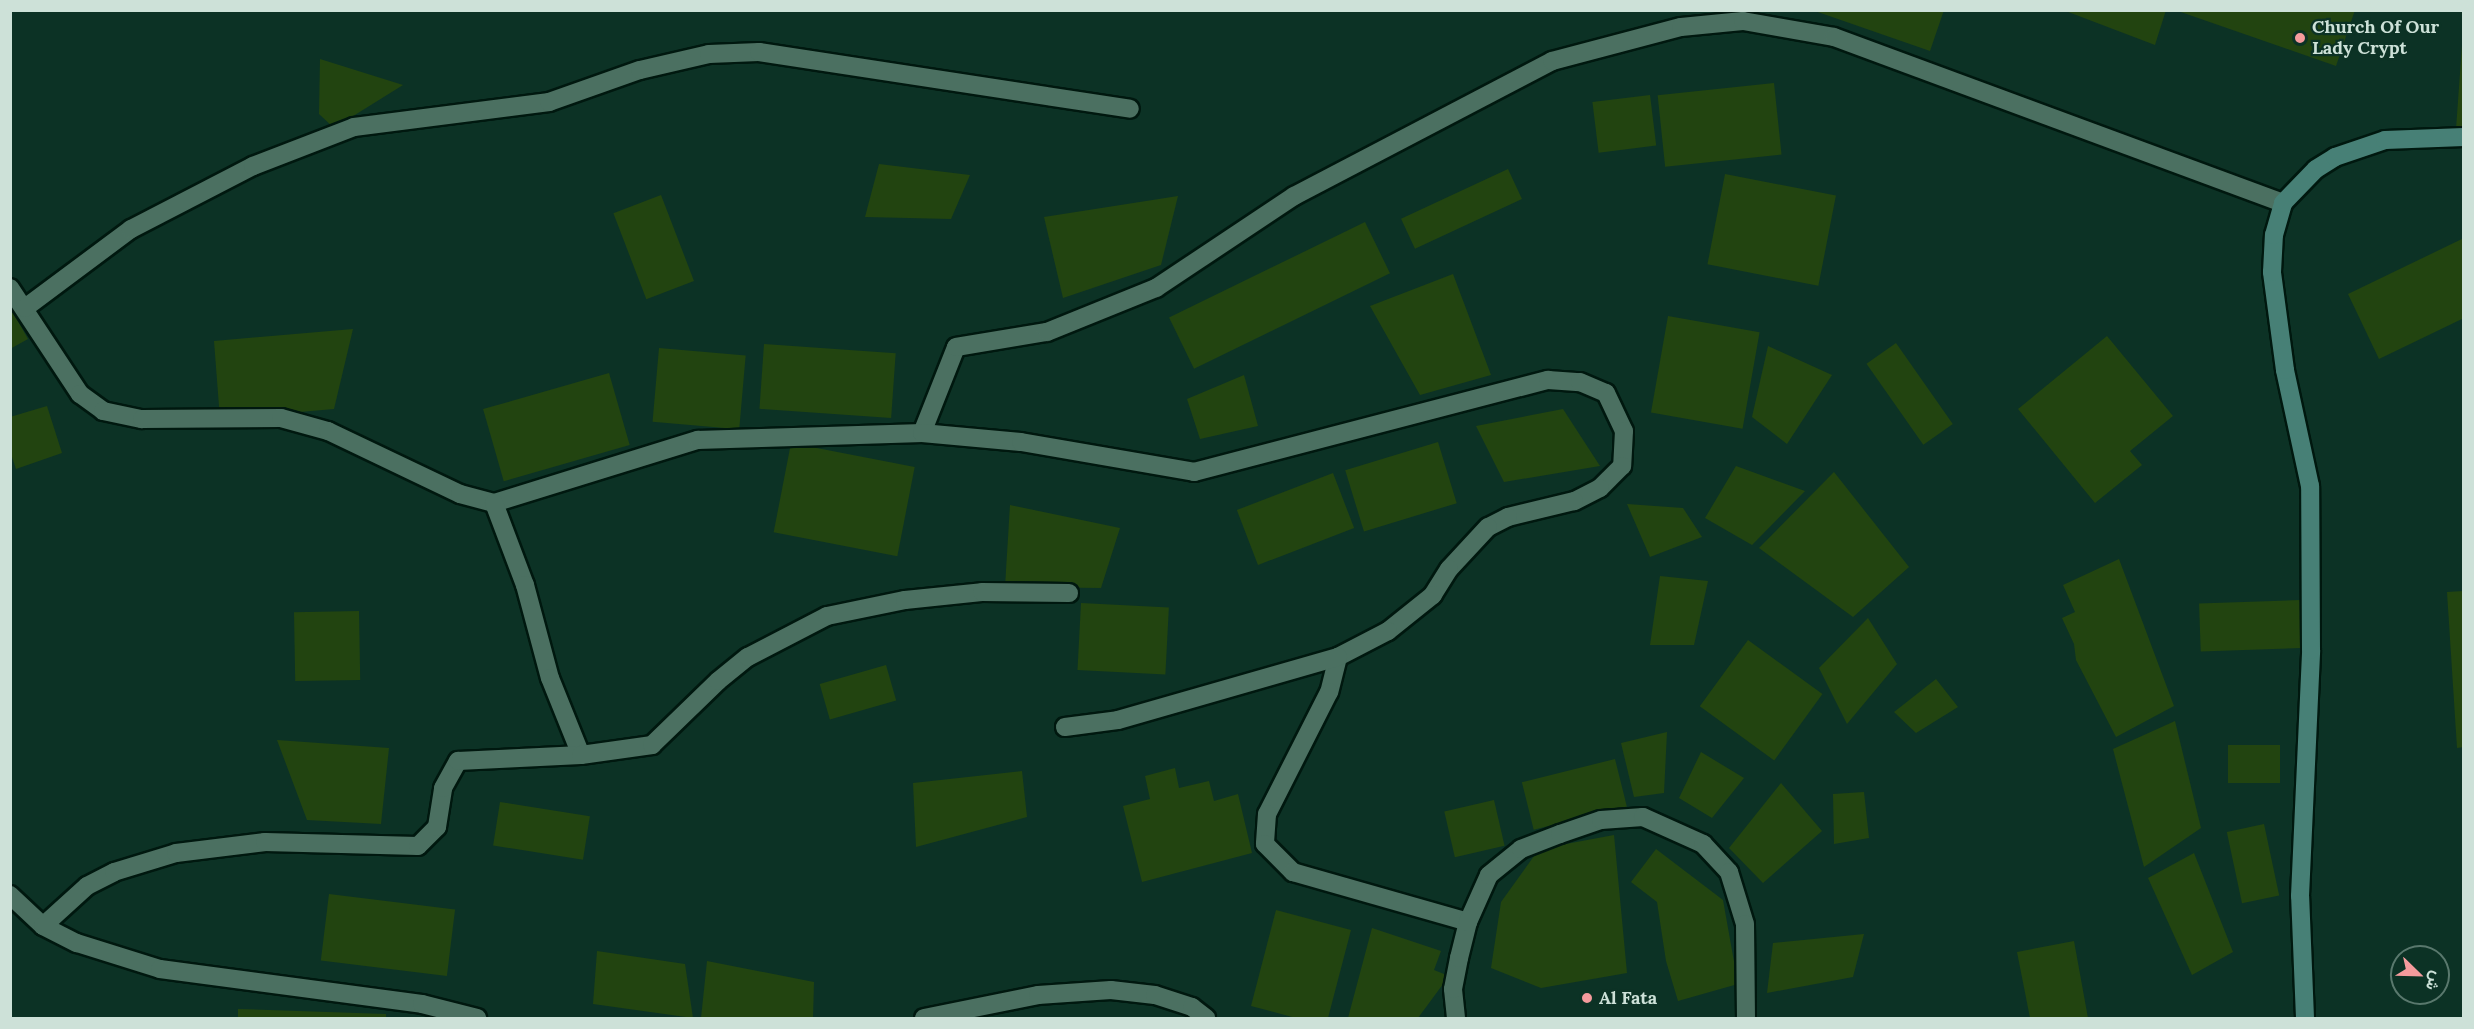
<!DOCTYPE html>
<meta charset="utf-8">
<style>
body{margin:0}
#map{position:relative;width:2474px;height:1029px;overflow:hidden;background:#0c3225;font-family:Lora,Vazirmatn,serif}
div>[style]{position:absolute}
.building>*{inset:0;background:#224410;transform-origin:0 0}
.roads{filter:drop-shadow(2px 0 #00180f) drop-shadow(-2px 0 #00180f) drop-shadow(0 2px #00180f) drop-shadow(0 -2px #00180f)}
.street>*{height:18px;margin:-9px;padding:0 9px;transform-origin:9px;border-radius:9px;background:#4b7061}
.secondary>*{height:18px;margin:-9px;padding:0 9px;transform-origin:9px;border-radius:9px;background:#478076}
.dots>*{width:16px;height:16px;translate:-50% -50%;box-sizing:border-box;border:3px solid #0c3225;border-radius:50%}
span{translate:-50% -50%;white-space:nowrap;text-align:center;line-height:1.15;-webkit-text-stroke:4.5px #0c3225;paint-order:stroke}
.poi-label{font-size:18px;color:#cde1d8;font-weight:700}
.left{translate:0 -50%;text-align:left}
.frame{position:absolute;inset:0;border:12px solid #cde1d8;pointer-events:none}
.north{position:absolute;left:2390px;top:945px;width:60px;height:60px;box-sizing:border-box;background:#0c3225;border:2px solid #59786d;border-radius:50%;rotate:113deg;font-size:16px;font-weight:700;line-height:24px;text-align:center;color:#cde1d8}
.north::after{content:'';display:block;margin:auto;width:21px;height:27px;background:#f59b9d;clip-path:polygon(50% 0,100% 100%,50% 72%,0 100%)}
</style>
<div id="map">
<div class="building">
<i style="clip-path:polygon(1812px 10px,1944px 10px,1930px 51px)"></i>
<i style="clip-path:polygon(2063px 10px,2166px 10px,2155px 45px)"></i>
<i style="clip-path:polygon(2175px 10px,2355px 10px,2336px 66px)"></i>
<i style="clip-path:polygon(2462px 45px,2464px 45px,2464px 129px,2456px 129px)"></i>
<i style="clip-path:polygon(320px 59px,403px 85px,334px 128px,319px 114px)"></i>
<i style="left:1774px;top:83px;width:72px;height:117px;rotate:84deg"></i>
<i style="left:1650px;top:95px;width:51px;height:58px;rotate:83deg"></i>
<i style="clip-path:polygon(879px 164px,970px 175px,951px 219px,865px 217px)"></i>
<i style="left:1508px;top:169px;width:33px;height:118px;rotate:65deg"></i>
<i style="left:1725px;top:174px;width:113px;height:92px;rotate:11deg"></i>
<i style="left:661px;top:195px;width:92px;height:51px;rotate:69deg"></i>
<i style="clip-path:polygon(1178px 196px,1161px 265px,1063px 298px,1044px 217px)"></i>
<i style="left:1365px;top:222px;width:57px;height:218px;rotate:64deg"></i>
<i style="clip-path:polygon(2464px 238px,2464px 318px,2379px 359px,2348px 294px)"></i>
<i style="clip-path:polygon(1453px 274px,1491px 375px,1420px 395px,1370px 306px)"></i>
<i style="clip-path:polygon(10px 307px,28px 339px,10px 349px)"></i>
<i style="left:1668px;top:316px;width:93px;height:98px;rotate:10deg"></i>
<i style="clip-path:polygon(353px 329px,334px 409px,220px 419px,214px 341px)"></i>
<i style="clip-path:polygon(2107px 336px,2173px 416px,2130px 451px,2142px 465px,2095px 503px,2018px 409px)"></i>
<i style="left:1896px;top:343px;width:99px;height:36px;rotate:55deg"></i>
<i style="left:764px;top:344px;width:132px;height:65px;rotate:4deg"></i>
<i style="clip-path:polygon(1768px 346px,1832px 375px,1787px 444px,1752px 417px)"></i>
<i style="left:659px;top:348px;width:87px;height:74px;rotate:5deg"></i>
<i style="left:609px;top:373px;width:75px;height:131px;rotate:74deg"></i>
<i style="clip-path:polygon(1244px 375px,1258px 426px,1200px 439px,1187px 399px)"></i>
<i style="clip-path:polygon(47px 406px,62px 453px,16px 469px,10px 451px,10px 417px)"></i>
<i style="clip-path:polygon(1563px 409px,1600px 466px,1504px 482px,1476px 426px)"></i>
<i style="left:1438px;top:442px;width:64px;height:97px;rotate:73deg"></i>
<i style="left:791px;top:443px;width:126px;height:91px;rotate:11deg"></i>
<i style="clip-path:polygon(1736px 466px,1805px 491px,1752px 545px,1705px 518px)"></i>
<i style="clip-path:polygon(1834px 472px,1909px 567px,1853px 617px,1759px 548px)"></i>
<i style="left:1333px;top:473px;width:59px;height:103px;rotate:69deg"></i>
<i style="clip-path:polygon(1627px 504px,1683px 508px,1702px 537px,1650px 557px)"></i>
<i style="clip-path:polygon(1010px 505px,1120px 528px,1101px 588px,1005px 587px)"></i>
<i style="clip-path:polygon(2119px 559px,2174px 706px,2116px 737px,2076px 660px,2074px 644px,2062px 618px,2075px 612px,2063px 585px)"></i>
<i style="clip-path:polygon(1660px 576px,1708px 581px,1694px 645px,1650px 645px)"></i>
<i style="clip-path:polygon(2464px 591px,2464px 747px,2457px 748px,2447px 592px)"></i>
<i style="left:2300px;top:600px;width:48px;height:101px;rotate:88deg"></i>
<i style="left:1081px;top:603px;width:88px;height:67px;rotate:3deg"></i>
<i style="left:359px;top:611px;width:69px;height:65px;rotate:89deg"></i>
<i style="clip-path:polygon(1868px 618px,1897px 664px,1847px 724px,1819px 668px)"></i>
<i style="left:1748px;top:640px;width:92px;height:82px;rotate:36deg"></i>
<i style="left:886px;top:665px;width:37px;height:69px;rotate:74deg"></i>
<i style="clip-path:polygon(1936px 679px,1958px 707px,1916px 733px,1894px 712px)"></i>
<i style="clip-path:polygon(2175px 721px,2201px 828px,2144px 867px,2113px 749px)"></i>
<i style="clip-path:polygon(1667px 732px,1664px 793px,1634px 797px,1621px 743px)"></i>
<i style="clip-path:polygon(277px 740px,389px 748px,381px 824px,307px 820px)"></i>
<i style="left:2228px;top:745px;width:52px;height:38px"></i>
<i style="clip-path:polygon(1701px 752px,1744px 778px,1712px 818px,1679px 798px)"></i>
<i style="left:1615px;top:759px;width:49px;height:96px;rotate:76deg"></i>
<i style="clip-path:polygon(1175px 768px,1179px 788px,1209px 781px,1214px 801px,1238px 794px,1252px 853px,1142px 882px,1123px 806px,1150px 799px,1145px 776px)"></i>
<i style="clip-path:polygon(1022px 771px,1027px 817px,916px 847px,913px 783px)"></i>
<i style="clip-path:polygon(1781px 783px,1822px 831px,1763px 883px,1729px 848px)"></i>
<i style="clip-path:polygon(1864px 792px,1869px 838px,1834px 844px,1833px 794px)"></i>
<i style="left:1494px;top:800px;width:47px;height:51px;rotate:77deg"></i>
<i style="left:500px;top:802px;width:91px;height:44px;rotate:9deg"></i>
<i style="left:2264px;top:824px;width:73px;height:38px;rotate:78deg"></i>
<i style="clip-path:polygon(1614px 835px,1627px 973px,1541px 988px,1491px 968px,1501px 902px,1539px 849px)"></i>
<i style="clip-path:polygon(1656px 849px,1723px 900px,1738px 984px,1678px 1001px,1666px 961px,1657px 902px,1631px 882px)"></i>
<i style="clip-path:polygon(2194px 853px,2233px 952px,2192px 975px,2148px 878px)"></i>
<i style="left:329px;top:894px;width:127px;height:67px;rotate:7deg"></i>
<i style="clip-path:polygon(1276px 910px,1351px 930px,1328px 1018px,1296px 1018px,1251px 1006px)"></i>
<i style="clip-path:polygon(1372px 928px,1441px 951px,1434px 970px,1449px 976px,1418px 1018px,1348px 1018px)"></i>
<i style="clip-path:polygon(1864px 934px,1853px 977px,1767px 993px,1773px 943px)"></i>
<i style="clip-path:polygon(2074px 941px,2088px 1018px,2030px 1018px,2017px 952px)"></i>
<i style="clip-path:polygon(597px 951px,685px 964px,693px 1018px,593px 1004px)"></i>
<i style="clip-path:polygon(707px 961px,814px 982px,813px 1018px,701px 1018px)"></i>
<i style="clip-path:polygon(238px 1009px,386px 1014px,386px 1018px,238px 1018px)"></i>
</div>
<div class="roads">
<div class="street">
<i style="left:10px;top:288px;width:127px;rotate:56.6deg"></i>
<i style="left:80px;top:394px;width:29px;rotate:36deg"></i>
<i style="left:103px;top:411px;width:40px;rotate:12deg"></i>
<i style="left:142px;top:419px;width:139px;rotate:-0.4deg"></i>
<i style="left:281px;top:418px;width:49px;rotate:15.5deg"></i>
<i style="left:328px;top:431px;width:146px;rotate:25.5deg"></i>
<i style="left:460px;top:494px;width:35px;rotate:15deg"></i>
<i style="left:494px;top:503px;width:214px;rotate:-17.2deg"></i>
<i style="left:698px;top:440px;width:224px;rotate:-1.8deg"></i>
<i style="left:922px;top:433px;width:92px;rotate:-68.4deg"></i>
<i style="left:956px;top:347px;width:92px;rotate:-9.4deg"></i>
<i style="left:1047px;top:332px;width:118px;rotate:-22deg"></i>
<i style="left:1156px;top:288px;width:166px;rotate:-33.7deg"></i>
<i style="left:1294px;top:196px;width:291px;rotate:-27.6deg"></i>
<i style="left:1552px;top:61px;width:133px;rotate:-14.8deg"></i>
<i style="left:1681px;top:27px;width:62px;rotate:-5.5deg"></i>
<i style="left:1743px;top:21px;width:92px;rotate:10deg"></i>
<i style="left:1834px;top:37px;width:479px;rotate:20.3deg"></i>
<i style="left:25px;top:308px;width:132px;rotate:-36.7deg"></i>
<i style="left:131px;top:229px;width:137px;rotate:-27.3deg"></i>
<i style="left:253px;top:166px;width:108px;rotate:-21.1deg"></i>
<i style="left:354px;top:127px;width:197px;rotate:-7.3deg"></i>
<i style="left:549px;top:102px;width:96px;rotate:-19.4deg"></i>
<i style="left:640px;top:70px;width:71px;rotate:-13.1deg"></i>
<i style="left:709px;top:54px;width:50px;rotate:-2.3deg"></i>
<i style="left:759px;top:52px;width:375px;rotate:8.7deg"></i>
<i style="left:922px;top:433px;width:99px;rotate:5.2deg"></i>
<i style="left:1021px;top:442px;width:176px;rotate:9.8deg"></i>
<i style="left:1194px;top:472px;width:366px;rotate:-14.6deg"></i>
<i style="left:1548px;top:380px;width:32px;rotate:4deg"></i>
<i style="left:1580px;top:382px;width:28px;rotate:23deg"></i>
<i style="left:1606px;top:393px;width:42px;rotate:64.7deg"></i>
<i style="left:1624px;top:431px;width:35px;rotate:93deg"></i>
<i style="left:1622px;top:466px;width:31px;rotate:135deg"></i>
<i style="left:1600px;top:488px;width:29px;rotate:153deg"></i>
<i style="left:1574px;top:501px;width:68px;rotate:166.4deg"></i>
<i style="left:1508px;top:517px;width:22px;rotate:153deg"></i>
<i style="left:1488px;top:527px;width:57px;rotate:132.9deg"></i>
<i style="left:1449px;top:569px;width:31px;rotate:122deg"></i>
<i style="left:1433px;top:595px;width:58px;rotate:141.3deg"></i>
<i style="left:1388px;top:631px;width:56px;rotate:152.5deg"></i>
<i style="left:1338px;top:657px;width:36px;rotate:104deg"></i>
<i style="left:1329px;top:692px;width:137px;rotate:116.9deg"></i>
<i style="left:1267px;top:814px;width:30px;rotate:94deg"></i>
<i style="left:1265px;top:844px;width:40px;rotate:45deg"></i>
<i style="left:1293px;top:872px;width:182px;rotate:15.9deg"></i>
<i style="left:494px;top:503px;width:88px;rotate:69.3deg"></i>
<i style="left:525px;top:585px;width:96px;rotate:75deg"></i>
<i style="left:550px;top:678px;width:83px;rotate:68.1deg"></i>
<i style="left:1065px;top:727px;width:53px;rotate:-7.5deg"></i>
<i style="left:1118px;top:720px;width:229px;rotate:-16deg"></i>
<i style="left:10px;top:895px;width:45px;rotate:43.2deg"></i>
<i style="left:43px;top:926px;width:38px;rotate:27deg"></i>
<i style="left:77px;top:943px;width:87px;rotate:17.4deg"></i>
<i style="left:160px;top:969px;width:264px;rotate:7.6deg"></i>
<i style="left:422px;top:1004px;width:57px;rotate:14.3deg"></i>
<i style="left:43px;top:926px;width:59px;rotate:-42.3deg"></i>
<i style="left:87px;top:886px;width:30px;rotate:-27deg"></i>
<i style="left:114px;top:872px;width:65px;rotate:-17deg"></i>
<i style="left:176px;top:853px;width:90px;rotate:-7deg"></i>
<i style="left:265px;top:842px;width:153px;rotate:1.5deg"></i>
<i style="left:418px;top:846px;width:27px;rotate:-45deg"></i>
<i style="left:437px;top:827px;width:39px;rotate:-81deg"></i>
<i style="left:443px;top:788px;width:31px;rotate:-61deg"></i>
<i style="left:458px;top:761px;width:123px;rotate:-2.8deg"></i>
<i style="left:581px;top:755px;width:72px;rotate:-8deg"></i>
<i style="left:652px;top:745px;width:92px;rotate:-44.1deg"></i>
<i style="left:718px;top:681px;width:38px;rotate:-39deg"></i>
<i style="left:748px;top:657px;width:89px;rotate:-27.4deg"></i>
<i style="left:827px;top:616px;width:80px;rotate:-11.6deg"></i>
<i style="left:905px;top:600px;width:77px;rotate:-5.9deg"></i>
<i style="left:982px;top:592px;width:87px;rotate:0.7deg"></i>
<i style="left:924px;top:1018px;width:116px;rotate:-11.4deg"></i>
<i style="left:1038px;top:995px;width:73px;rotate:-3.9deg"></i>
<i style="left:1111px;top:990px;width:44px;rotate:6.5deg"></i>
<i style="left:1155px;top:995px;width:39px;rotate:18deg"></i>
<i style="left:1192px;top:1007px;width:18px;rotate:38deg"></i>
<i style="left:1456px;top:1018px;width:29px;rotate:-96deg"></i>
<i style="left:1453px;top:989px;width:32px;rotate:-79deg"></i>
<i style="left:1459px;top:958px;width:37px;rotate:-76deg"></i>
<i style="left:1468px;top:922px;width:51px;rotate:-65.9deg"></i>
<i style="left:1489px;top:875px;width:41px;rotate:-39.1deg"></i>
<i style="left:1521px;top:849px;width:42px;rotate:-21deg"></i>
<i style="left:1560px;top:834px;width:43px;rotate:-18.9deg"></i>
<i style="left:1601px;top:820px;width:42px;rotate:-4.1deg"></i>
<i style="left:1643px;top:817px;width:66px;rotate:24.2deg"></i>
<i style="left:1703px;top:844px;width:38px;rotate:47deg"></i>
<i style="left:1729px;top:872px;width:54px;rotate:72.9deg"></i>
<i style="left:1745px;top:924px;width:94px;rotate:89.4deg"></i>
</div>
<div class="secondary">
<i style="left:2305px;top:1018px;width:122px;rotate:-92.3deg"></i>
<i style="left:2300px;top:896px;width:246px;rotate:-87.4deg"></i>
<i style="left:2311px;top:650px;width:164px;rotate:-90.3deg"></i>
<i style="left:2310px;top:486px;width:119px;rotate:-102.2deg"></i>
<i style="left:2285px;top:370px;width:99px;rotate:-97.6deg"></i>
<i style="left:2272px;top:272px;width:37px;rotate:-87deg"></i>
<i style="left:2274px;top:235px;width:33px;rotate:-74deg"></i>
<i style="left:2283px;top:203px;width:47px;rotate:-45.9deg"></i>
<i style="left:2316px;top:169px;width:22px;rotate:-32deg"></i>
<i style="left:2335px;top:157px;width:53px;rotate:-18.8deg"></i>
<i style="left:2385px;top:140px;width:79px;rotate:-2.2deg"></i>
</div>
</div>
<div class="dots">
<i style="left:2300px;top:38px;background:#f59b9d"></i>
<i style="left:1587px;top:998px;background:#f59b9d"></i>
</div>
<div class="poi-label">
<span class="left" style="left:2312px;top:38px">Church Of Our<br>Lady Crypt</span>
<span class="left" style="left:1599px;top:998px">Al Fata</span>
</div>
<div class="frame"></div>
<div class="north">ش</div>
</div>
